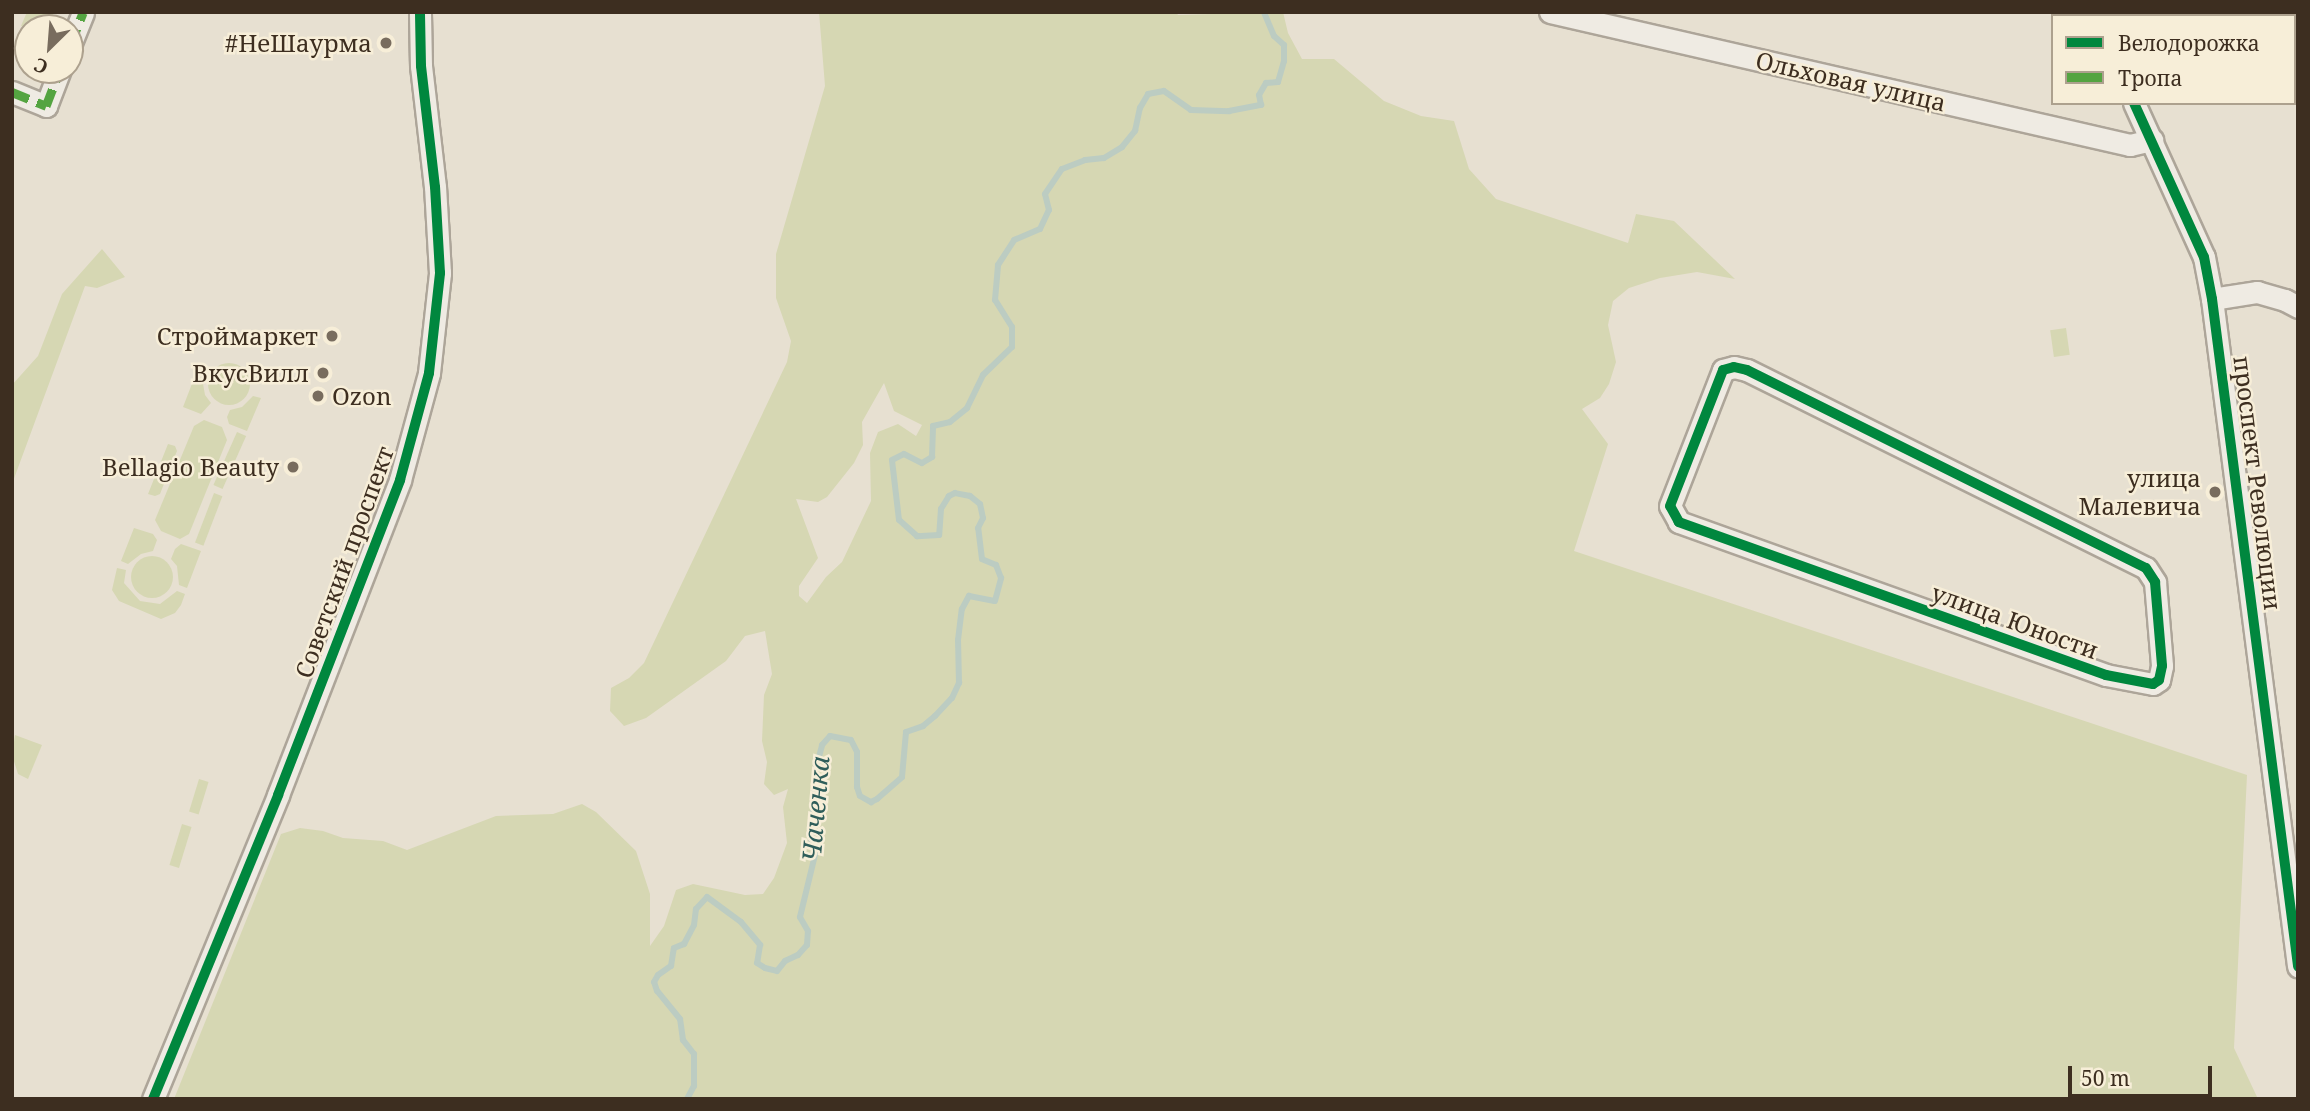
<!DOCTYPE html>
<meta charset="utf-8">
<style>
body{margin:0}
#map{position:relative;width:2310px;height:1111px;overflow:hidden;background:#e7e0d1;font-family:"Noto Serif",serif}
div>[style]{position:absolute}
.green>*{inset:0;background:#d6d7b3;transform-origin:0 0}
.round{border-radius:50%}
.stream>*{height:6px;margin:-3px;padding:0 3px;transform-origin:3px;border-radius:3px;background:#bcccc2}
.roads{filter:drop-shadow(2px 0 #ada599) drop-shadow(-2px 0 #ada599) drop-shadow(0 2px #ada599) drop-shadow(0 -2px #ada599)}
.minor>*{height:21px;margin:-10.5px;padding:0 10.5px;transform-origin:10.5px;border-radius:10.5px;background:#efebe3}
.quiet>*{height:9px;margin-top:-4.5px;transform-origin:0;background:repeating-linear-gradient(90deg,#54a441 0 18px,transparent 0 27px)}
.cycleway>*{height:10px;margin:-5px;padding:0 5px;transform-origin:5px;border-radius:5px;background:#00873e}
.dots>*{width:19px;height:19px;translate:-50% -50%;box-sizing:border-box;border:4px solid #f7eed8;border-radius:50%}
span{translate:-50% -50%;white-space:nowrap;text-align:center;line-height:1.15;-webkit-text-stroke:5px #f7eed8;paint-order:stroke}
.poi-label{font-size:24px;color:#3d2e20}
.right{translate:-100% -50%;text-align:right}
.left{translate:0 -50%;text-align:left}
.street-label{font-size:24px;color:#3d2e20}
.water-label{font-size:26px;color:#2f5d5a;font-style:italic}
.frame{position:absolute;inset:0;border:14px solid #3d2e20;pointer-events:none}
.legend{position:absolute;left:2051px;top:14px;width:245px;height:91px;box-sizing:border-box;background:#f7eed8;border:2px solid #ada18e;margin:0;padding:9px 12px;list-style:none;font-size:21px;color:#3d2e20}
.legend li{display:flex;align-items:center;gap:14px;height:35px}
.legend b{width:35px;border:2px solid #ada18e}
.north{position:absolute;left:14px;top:14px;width:70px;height:70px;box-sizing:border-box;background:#f7eed8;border:2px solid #ada18e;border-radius:50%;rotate:205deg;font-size:19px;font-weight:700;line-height:28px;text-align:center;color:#3d2e20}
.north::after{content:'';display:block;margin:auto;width:24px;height:32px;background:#786c5e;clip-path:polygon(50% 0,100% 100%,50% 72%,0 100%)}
.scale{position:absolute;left:2068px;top:1066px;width:144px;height:32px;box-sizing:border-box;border:4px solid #3d2e20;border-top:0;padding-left:9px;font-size:21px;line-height:24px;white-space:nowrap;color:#3d2e20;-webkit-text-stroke:5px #f7eed8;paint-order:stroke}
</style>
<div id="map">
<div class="green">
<i style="clip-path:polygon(27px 12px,54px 12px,48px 28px,28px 29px,21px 26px)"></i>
<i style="clip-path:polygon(evenodd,819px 12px,1176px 12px,1178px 15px,1283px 12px,1288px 33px,1302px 59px,1334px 59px,1384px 101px,1421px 116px,1454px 121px,1469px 169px,1496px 199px,1628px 243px,1636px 214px,1674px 221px,1735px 279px,1697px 272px,1660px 278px,1629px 288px,1613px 301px,1608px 325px,1616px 362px,1609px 384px,1600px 398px,1582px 409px,1608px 444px,1574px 551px,2247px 775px,2234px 1048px,2258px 1099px,174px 1099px,281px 834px,300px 828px,323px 831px,343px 838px,383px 841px,407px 850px,496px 816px,553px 814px,582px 804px,596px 812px,636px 851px,650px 894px,650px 946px,664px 926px,676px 890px,693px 884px,745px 895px,763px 894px,774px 878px,787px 843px,783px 807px,788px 789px,774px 795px,764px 784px,767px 762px,762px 741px,764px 695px,772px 674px,765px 631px,745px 636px,726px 661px,646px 718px,624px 726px,610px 711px,611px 688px,629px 678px,644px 663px,787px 362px,791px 341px,776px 298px,776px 254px,825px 86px,819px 12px,884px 383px,894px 411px,922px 425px,916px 436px,898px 424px,878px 432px,870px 453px,871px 501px,842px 562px,826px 577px,807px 603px,799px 596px,799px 586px,818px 558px,796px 499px,818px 502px,827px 497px,854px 463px,863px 445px,862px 422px,884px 383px)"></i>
<i style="clip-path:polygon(102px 249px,125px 277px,97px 288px,85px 286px,12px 484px,12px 385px,38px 356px,62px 294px)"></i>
<i style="left:2066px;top:328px;width:27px;height:16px;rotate:82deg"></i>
<i class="round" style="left:208px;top:363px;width:42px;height:42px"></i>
<i style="clip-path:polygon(195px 376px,202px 378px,205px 395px,211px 403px,201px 414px,183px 407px)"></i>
<i style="clip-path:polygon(253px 396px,261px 398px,247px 431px,229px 424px,227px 417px,230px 410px,242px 407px)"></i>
<i style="clip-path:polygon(204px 420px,222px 427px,227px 440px,189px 534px,180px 539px,161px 531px,155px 520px,194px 426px)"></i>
<i style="left:237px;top:432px;width:10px;height:58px;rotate:24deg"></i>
<i style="clip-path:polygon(168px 444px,175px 446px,177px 451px,160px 494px,155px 496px,148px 494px)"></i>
<i style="left:214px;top:493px;width:9px;height:53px;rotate:21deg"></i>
<i style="clip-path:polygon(134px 528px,153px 534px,157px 540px,153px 551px,141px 554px,128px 564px,121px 561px)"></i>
<i style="clip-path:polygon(181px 544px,201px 551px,187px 588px,179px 585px,177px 566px,171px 559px,175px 549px)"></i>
<i class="round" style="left:131px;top:556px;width:42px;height:42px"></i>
<i style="clip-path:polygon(117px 568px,126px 570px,124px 583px,140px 601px,160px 604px,177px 591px,185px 594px,181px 605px,175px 613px,161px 619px,119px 601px,112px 590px)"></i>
<i style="clip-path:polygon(15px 735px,42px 745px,28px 779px,18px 774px,12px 755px)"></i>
<i style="left:199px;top:779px;width:10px;height:34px;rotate:17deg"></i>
<i style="left:182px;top:824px;width:10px;height:43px;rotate:17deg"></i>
</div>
<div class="stream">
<i style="left:687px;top:1099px;width:15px;rotate:-62deg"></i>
<i style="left:694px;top:1086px;width:32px;rotate:-90deg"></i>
<i style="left:694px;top:1054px;width:18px;rotate:-128deg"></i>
<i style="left:683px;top:1040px;width:21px;rotate:-98deg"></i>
<i style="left:680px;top:1019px;width:36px;rotate:-129deg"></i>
<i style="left:657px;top:991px;width:9px;rotate:-108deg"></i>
<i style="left:654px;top:982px;width:8px;rotate:-60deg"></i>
<i style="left:658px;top:975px;width:16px;rotate:-35deg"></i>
<i style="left:671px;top:966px;width:18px;rotate:-81deg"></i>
<i style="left:674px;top:948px;width:11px;rotate:-22deg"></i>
<i style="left:684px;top:944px;width:21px;rotate:-62deg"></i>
<i style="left:694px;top:925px;width:16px;rotate:-83deg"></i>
<i style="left:696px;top:909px;width:16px;rotate:-47deg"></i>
<i style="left:707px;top:897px;width:42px;rotate:36.3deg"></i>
<i style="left:741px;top:922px;width:30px;rotate:50deg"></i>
<i style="left:760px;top:945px;width:18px;rotate:99deg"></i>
<i style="left:757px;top:963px;width:9px;rotate:32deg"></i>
<i style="left:765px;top:968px;width:12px;rotate:14deg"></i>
<i style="left:777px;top:971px;width:13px;rotate:-51deg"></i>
<i style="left:785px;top:961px;width:14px;rotate:-25deg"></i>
<i style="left:798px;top:955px;width:13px;rotate:-48deg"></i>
<i style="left:807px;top:945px;width:14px;rotate:-86deg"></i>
<i style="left:808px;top:931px;width:16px;rotate:-120deg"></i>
<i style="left:800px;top:917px;width:68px;rotate:-76.4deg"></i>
<i style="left:816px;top:851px;width:13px;rotate:-113deg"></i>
<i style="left:811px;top:839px;width:71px;rotate:-86deg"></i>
<i style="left:816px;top:768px;width:24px;rotate:-75deg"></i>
<i style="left:822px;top:745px;width:12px;rotate:-48deg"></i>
<i style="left:830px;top:736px;width:21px;rotate:11deg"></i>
<i style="left:851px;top:740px;width:13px;rotate:63deg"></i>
<i style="left:857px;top:752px;width:35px;rotate:90deg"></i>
<i style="left:857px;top:787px;width:9px;rotate:72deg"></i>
<i style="left:860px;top:796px;width:13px;rotate:29deg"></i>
<i style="left:871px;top:802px;width:7px;rotate:-27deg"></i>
<i style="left:877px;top:799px;width:33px;rotate:-41deg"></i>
<i style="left:902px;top:777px;width:45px;rotate:-84.9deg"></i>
<i style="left:906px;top:732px;width:18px;rotate:-19deg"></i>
<i style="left:923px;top:726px;width:16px;rotate:-40deg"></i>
<i style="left:935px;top:716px;width:25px;rotate:-47deg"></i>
<i style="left:952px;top:698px;width:17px;rotate:-65deg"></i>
<i style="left:959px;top:683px;width:43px;rotate:-91.3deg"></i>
<i style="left:958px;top:640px;width:31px;rotate:-83deg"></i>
<i style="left:962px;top:609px;width:15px;rotate:-62deg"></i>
<i style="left:969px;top:596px;width:26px;rotate:11deg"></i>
<i style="left:995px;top:601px;width:24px;rotate:-75deg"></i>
<i style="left:1001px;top:578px;width:14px;rotate:-111deg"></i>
<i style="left:996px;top:565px;width:15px;rotate:-157deg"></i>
<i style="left:982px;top:559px;width:31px;rotate:-97deg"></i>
<i style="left:978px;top:528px;width:11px;rotate:-63deg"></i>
<i style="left:983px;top:518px;width:14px;rotate:-102deg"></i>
<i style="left:980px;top:504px;width:13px;rotate:-141deg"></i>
<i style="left:970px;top:496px;width:15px;rotate:-169deg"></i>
<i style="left:955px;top:493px;width:7px;rotate:153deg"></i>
<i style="left:949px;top:496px;width:15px;rotate:122deg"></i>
<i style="left:941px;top:509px;width:26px;rotate:94deg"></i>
<i style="left:939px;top:535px;width:22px;rotate:177deg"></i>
<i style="left:917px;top:536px;width:24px;rotate:-138deg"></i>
<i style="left:899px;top:520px;width:60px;rotate:-96.7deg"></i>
<i style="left:892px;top:460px;width:13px;rotate:-27deg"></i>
<i style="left:904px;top:454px;width:20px;rotate:27deg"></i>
<i style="left:922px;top:463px;width:12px;rotate:-31deg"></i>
<i style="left:932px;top:457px;width:31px;rotate:-88deg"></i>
<i style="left:933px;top:426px;width:17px;rotate:-13deg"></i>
<i style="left:950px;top:422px;width:22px;rotate:-39deg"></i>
<i style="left:967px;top:408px;width:37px;rotate:-64deg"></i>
<i style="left:983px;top:375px;width:40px;rotate:-44deg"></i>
<i style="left:1012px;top:347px;width:20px;rotate:-90deg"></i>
<i style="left:1012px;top:327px;width:32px;rotate:-122deg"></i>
<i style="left:995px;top:300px;width:35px;rotate:-85deg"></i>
<i style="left:998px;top:265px;width:30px;rotate:-57deg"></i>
<i style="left:1014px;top:240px;width:28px;rotate:-23deg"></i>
<i style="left:1040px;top:229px;width:21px;rotate:-65deg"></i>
<i style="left:1049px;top:210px;width:16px;rotate:-104deg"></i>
<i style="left:1045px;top:194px;width:30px;rotate:-56deg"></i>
<i style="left:1062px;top:169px;width:25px;rotate:-21deg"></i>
<i style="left:1085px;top:160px;width:19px;rotate:-6deg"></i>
<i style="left:1104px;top:158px;width:21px;rotate:-31deg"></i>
<i style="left:1122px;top:147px;width:21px;rotate:-51deg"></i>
<i style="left:1135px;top:131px;width:24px;rotate:-78deg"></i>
<i style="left:1140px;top:108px;width:16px;rotate:-60deg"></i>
<i style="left:1148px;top:94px;width:16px;rotate:-11deg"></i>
<i style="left:1164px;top:91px;width:33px;rotate:35deg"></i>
<i style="left:1191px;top:110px;width:38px;rotate:2deg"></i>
<i style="left:1229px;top:111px;width:33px;rotate:-11deg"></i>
<i style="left:1261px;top:105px;width:10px;rotate:-101deg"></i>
<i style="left:1259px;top:95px;width:14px;rotate:-60deg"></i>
<i style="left:1266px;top:83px;width:12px;rotate:-5deg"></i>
<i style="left:1278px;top:82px;width:22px;rotate:-74deg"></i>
<i style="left:1284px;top:61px;width:16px;rotate:-90deg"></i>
<i style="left:1284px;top:45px;width:13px;rotate:-138deg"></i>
<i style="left:1274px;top:36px;width:26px;rotate:-113deg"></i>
</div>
<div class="roads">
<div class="minor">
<i style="left:1550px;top:12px;width:595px;rotate:12.92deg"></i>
<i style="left:2130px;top:145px;width:23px;rotate:-13deg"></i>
<i style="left:2090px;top:12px;width:4px;rotate:63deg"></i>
<i style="left:70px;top:45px;width:35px;rotate:-68deg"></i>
<i style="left:12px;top:92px;width:37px;rotate:22deg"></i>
<i style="left:46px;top:106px;width:39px;rotate:-69deg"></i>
<i style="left:2134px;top:103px;width:169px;rotate:65.6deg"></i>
<i style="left:2204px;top:257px;width:43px;rotate:79.2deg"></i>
<i style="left:2212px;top:299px;width:673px;rotate:82.65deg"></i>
<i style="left:2212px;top:299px;width:46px;rotate:-8.8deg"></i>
<i style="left:2257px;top:292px;width:29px;rotate:16deg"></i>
<i style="left:2285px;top:300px;width:15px;rotate:28deg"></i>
<i style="left:1734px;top:367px;width:13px;rotate:13deg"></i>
<i style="left:1747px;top:370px;width:445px;rotate:26.4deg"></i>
<i style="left:2146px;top:568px;width:17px;rotate:57deg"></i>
<i style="left:2155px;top:582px;width:84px;rotate:85.2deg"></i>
<i style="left:2162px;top:666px;width:14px;rotate:102deg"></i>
<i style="left:2159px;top:680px;width:7px;rotate:146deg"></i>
<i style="left:2153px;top:684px;width:48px;rotate:-169.2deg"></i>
<i style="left:2106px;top:675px;width:454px;rotate:-160.3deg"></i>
<i style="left:1679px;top:522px;width:18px;rotate:-119deg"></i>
<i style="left:1670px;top:506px;width:146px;rotate:-68.7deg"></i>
<i style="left:1723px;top:370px;width:11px;rotate:-15deg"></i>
<i style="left:153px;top:1099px;width:329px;rotate:-67.6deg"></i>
<i style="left:278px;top:795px;width:338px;rotate:-68.8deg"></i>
<i style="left:400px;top:480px;width:111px;rotate:-74.8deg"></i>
<i style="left:429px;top:373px;width:101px;rotate:-83.7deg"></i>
<i style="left:440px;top:273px;width:86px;rotate:-93.3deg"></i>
<i style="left:435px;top:187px;width:122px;rotate:-96.6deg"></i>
<i style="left:421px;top:66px;width:54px;rotate:-91.1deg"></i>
</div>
</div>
<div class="quiet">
<i style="left:70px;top:45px;width:35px;rotate:-68deg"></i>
<i style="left:12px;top:92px;width:37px;rotate:22deg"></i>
<i style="left:46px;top:106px;width:39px;rotate:-69deg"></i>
</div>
<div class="cycleway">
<i style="left:2134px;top:103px;width:169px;rotate:65.6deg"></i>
<i style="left:2204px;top:257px;width:43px;rotate:79.2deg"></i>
<i style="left:2212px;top:299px;width:673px;rotate:82.65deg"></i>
<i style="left:1734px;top:367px;width:13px;rotate:13deg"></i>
<i style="left:1747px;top:370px;width:445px;rotate:26.4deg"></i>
<i style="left:2146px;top:568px;width:17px;rotate:57deg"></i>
<i style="left:2155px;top:582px;width:84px;rotate:85.2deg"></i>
<i style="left:2162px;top:666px;width:14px;rotate:102deg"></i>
<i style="left:2159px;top:680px;width:7px;rotate:146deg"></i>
<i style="left:2153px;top:684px;width:48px;rotate:-169.2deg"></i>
<i style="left:2106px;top:675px;width:454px;rotate:-160.3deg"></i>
<i style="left:1679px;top:522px;width:18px;rotate:-119deg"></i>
<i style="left:1670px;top:506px;width:146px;rotate:-68.7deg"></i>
<i style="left:1723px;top:370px;width:11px;rotate:-15deg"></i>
<i style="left:153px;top:1099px;width:329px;rotate:-67.6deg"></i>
<i style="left:278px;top:795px;width:338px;rotate:-68.8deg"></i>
<i style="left:400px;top:480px;width:111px;rotate:-74.8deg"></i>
<i style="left:429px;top:373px;width:101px;rotate:-83.7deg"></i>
<i style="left:440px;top:273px;width:86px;rotate:-93.3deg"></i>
<i style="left:435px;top:187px;width:122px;rotate:-96.6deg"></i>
<i style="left:421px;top:66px;width:54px;rotate:-91.1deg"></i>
</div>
<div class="dots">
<i style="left:386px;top:43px;background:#786c5e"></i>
<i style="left:332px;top:336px;background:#786c5e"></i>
<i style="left:323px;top:373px;background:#786c5e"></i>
<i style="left:318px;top:396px;background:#786c5e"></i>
<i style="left:293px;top:467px;background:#786c5e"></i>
<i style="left:2215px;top:492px;background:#786c5e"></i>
</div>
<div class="poi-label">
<span class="right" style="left:372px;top:43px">#НеШаурма</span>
<span class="right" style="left:318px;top:336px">Строймаркет</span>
<span class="right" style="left:309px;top:373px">ВкусВилл</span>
<span class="left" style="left:332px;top:396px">Ozon</span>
<span class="right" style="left:279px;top:467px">Bellagio Beauty</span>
<span class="right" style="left:2201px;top:492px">улица<br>Малевича</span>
</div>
<div class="street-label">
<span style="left:1851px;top:81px;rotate:13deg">Ольховая улица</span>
<span style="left:2258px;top:483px;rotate:83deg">проспект Революции</span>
<span style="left:344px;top:562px;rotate:-70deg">Советский проспект</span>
<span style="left:2015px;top:621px;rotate:20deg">улица Юности</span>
</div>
<div class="water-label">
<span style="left:816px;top:809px;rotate:-85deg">Чаченка</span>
</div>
<div class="frame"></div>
<ul class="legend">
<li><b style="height:9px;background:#00873e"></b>Велодорожка</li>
<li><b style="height:9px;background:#54a441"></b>Тропа</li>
</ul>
<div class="north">С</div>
<div class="scale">50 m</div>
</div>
